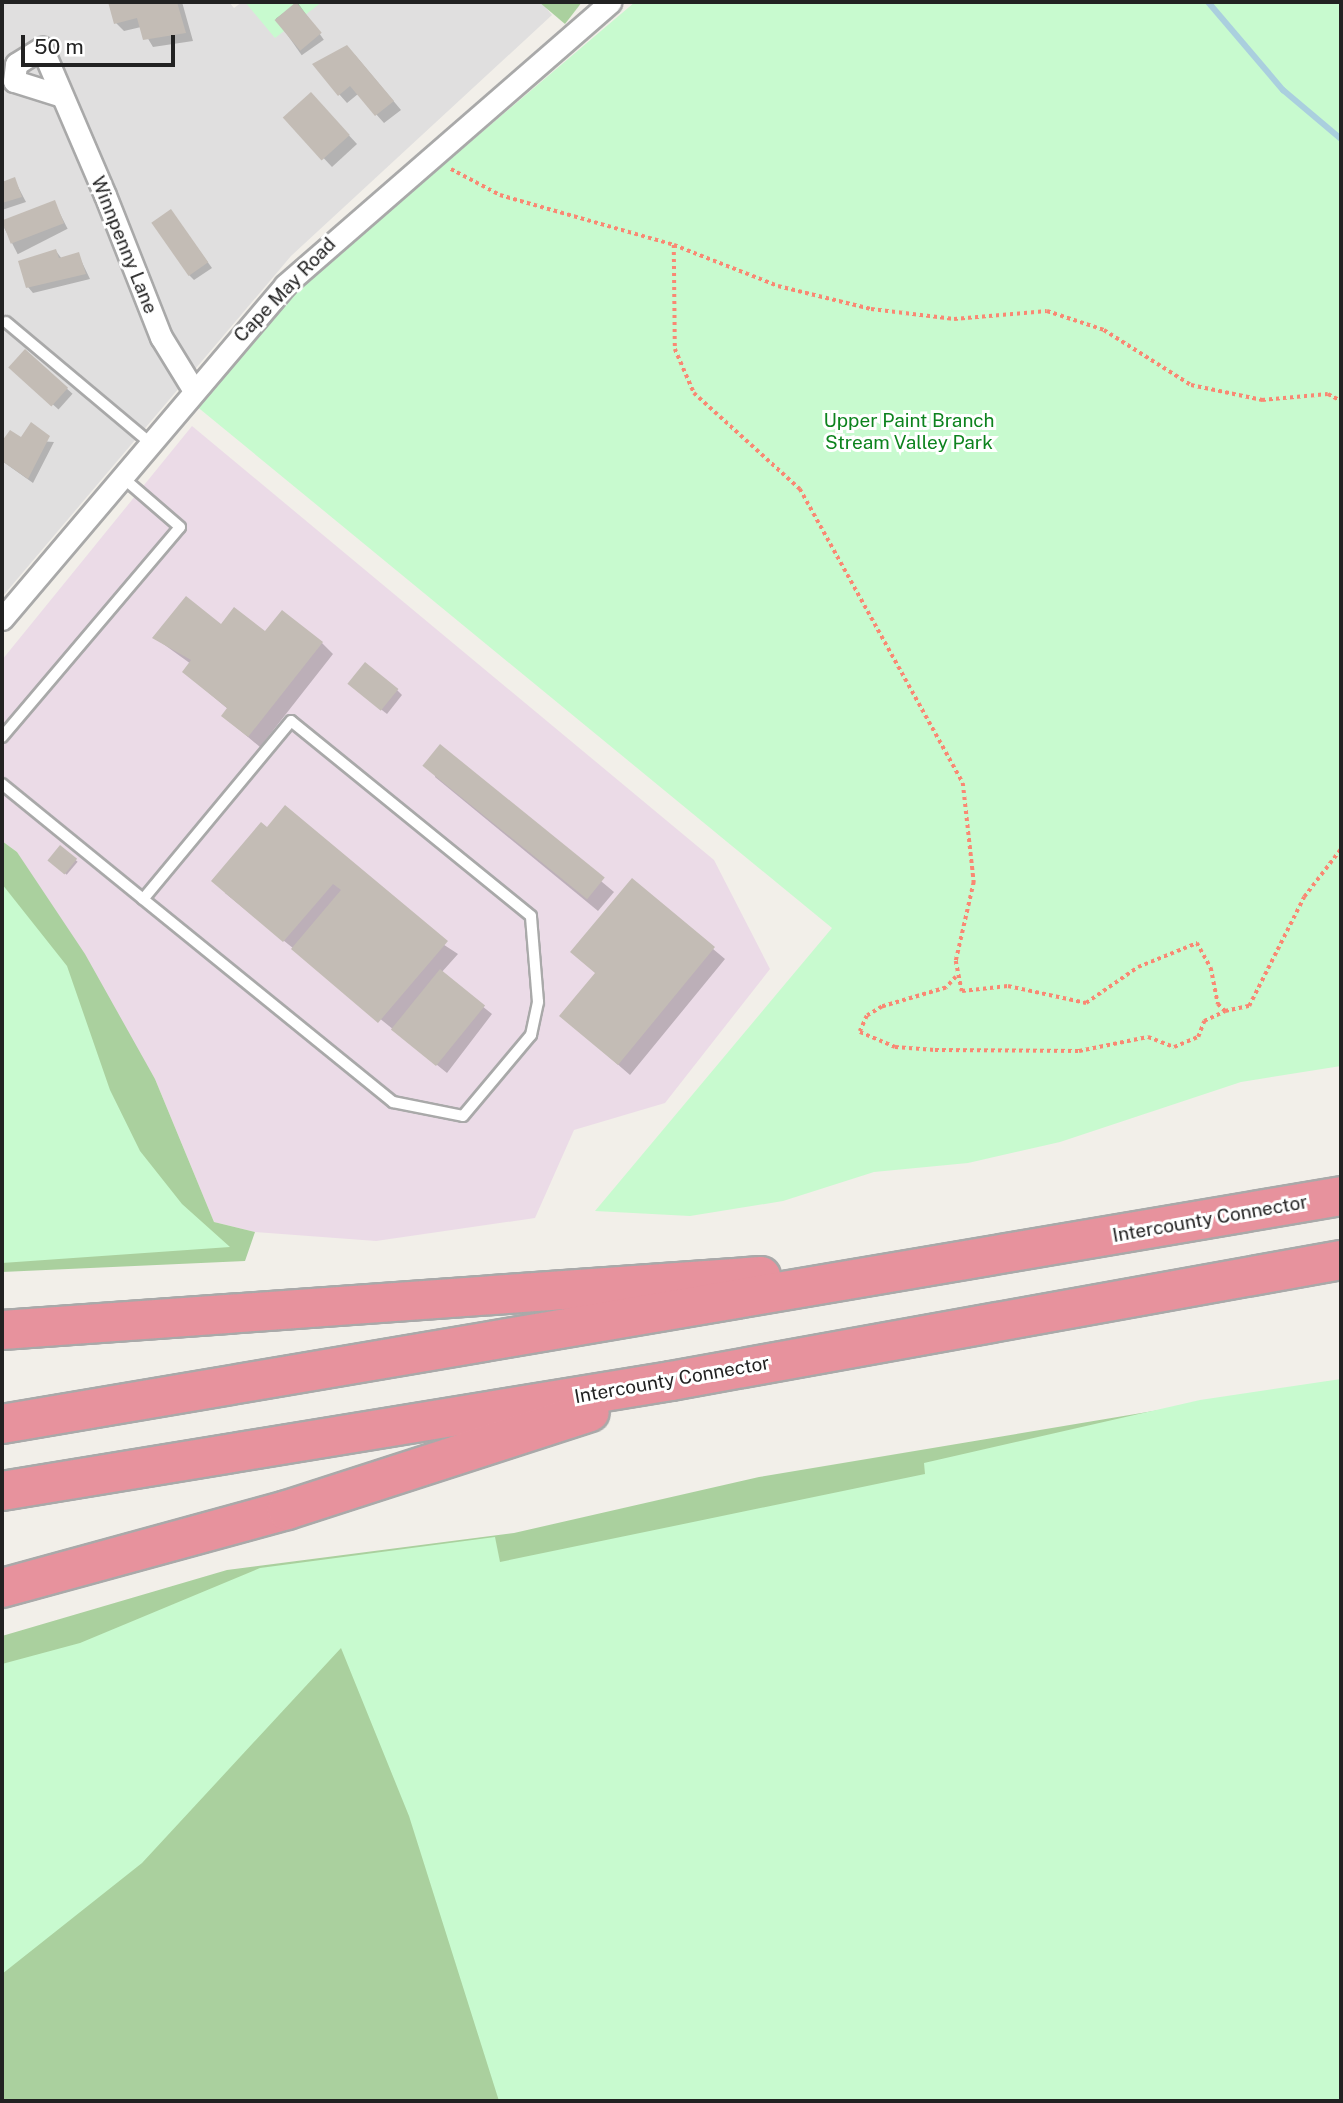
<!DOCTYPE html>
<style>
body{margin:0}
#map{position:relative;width:1343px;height:2103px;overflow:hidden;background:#f2efe9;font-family:"Public Sans",sans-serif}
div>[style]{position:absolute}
.residential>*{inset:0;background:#e0dfdf}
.industrial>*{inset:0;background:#ebdbe7}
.forest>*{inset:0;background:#aad09e}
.park>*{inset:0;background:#c8facf}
.shadow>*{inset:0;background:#0003;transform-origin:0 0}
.stream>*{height:6px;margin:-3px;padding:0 3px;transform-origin:3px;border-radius:3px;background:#aacfde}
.building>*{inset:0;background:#c3bcb5;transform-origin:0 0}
.path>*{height:3.5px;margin-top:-1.75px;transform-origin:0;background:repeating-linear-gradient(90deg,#f98873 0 3.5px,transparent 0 7px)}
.roads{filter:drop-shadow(2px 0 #a9a9a9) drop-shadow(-2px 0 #a9a9a9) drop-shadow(0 2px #a9a9a9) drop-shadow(0 -2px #a9a9a9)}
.service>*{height:10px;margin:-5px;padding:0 5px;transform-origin:5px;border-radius:5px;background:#fff}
.minor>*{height:21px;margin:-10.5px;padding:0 10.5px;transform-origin:10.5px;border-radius:10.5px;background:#fff}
.motorway>*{height:38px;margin:-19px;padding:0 19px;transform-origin:19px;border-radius:19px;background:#e7929d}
span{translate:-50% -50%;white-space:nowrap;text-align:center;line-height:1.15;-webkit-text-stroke:6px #fff;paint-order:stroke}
.street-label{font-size:19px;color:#222}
.park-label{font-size:19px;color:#0d831e}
.frame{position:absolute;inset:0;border:4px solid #222;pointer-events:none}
.scale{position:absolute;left:21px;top:35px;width:154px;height:32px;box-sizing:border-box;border:4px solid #222;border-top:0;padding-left:9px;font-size:21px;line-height:24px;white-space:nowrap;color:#222;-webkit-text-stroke:5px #fff;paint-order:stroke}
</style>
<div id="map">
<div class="residential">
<i style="clip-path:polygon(2px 2px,229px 2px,234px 8px,242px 2px,541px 2px,552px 15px,291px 256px,2px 597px)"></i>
</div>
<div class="industrial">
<i style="clip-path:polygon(192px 426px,714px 860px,770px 969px,665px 1103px,574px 1130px,535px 1218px,376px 1241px,255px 1232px,214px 1222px,155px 1079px,17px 852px,2px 841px,2px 660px)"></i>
</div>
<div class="forest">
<i style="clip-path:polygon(539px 2px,582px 2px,565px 24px)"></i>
<i style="clip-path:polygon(2px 841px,17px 852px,85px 954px,155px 1079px,214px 1222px,255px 1232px,245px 1261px,2px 1272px)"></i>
<i style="clip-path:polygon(1213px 1401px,1341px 2101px,2px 2101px,2px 1636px,227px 1570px,514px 1533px,759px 1477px)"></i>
</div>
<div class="park">
<i style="clip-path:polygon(245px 2px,322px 2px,275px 38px)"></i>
<i style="clip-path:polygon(635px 2px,1341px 2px,1341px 1066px,1241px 1082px,1060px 1142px,968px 1163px,874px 1172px,783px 1201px,690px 1216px,595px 1211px,832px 928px,195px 405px,295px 291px)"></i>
<i style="clip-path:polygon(2px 884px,67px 966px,110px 1090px,140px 1151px,182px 1204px,230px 1247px,2px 1263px)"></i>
<i style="clip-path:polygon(1341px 1379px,1341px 2101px,499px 2101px,409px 1816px,341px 1648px,142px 1863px,2px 1974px,2px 1664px,80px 1643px,260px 1568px,495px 1537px,500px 1562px,925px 1474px,924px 1463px,1200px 1400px)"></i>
</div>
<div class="shadow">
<i style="clip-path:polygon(110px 2px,182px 2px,193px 41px,153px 47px,141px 27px,124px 31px,116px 23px)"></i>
<i style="left:298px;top:3px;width:45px;height:27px;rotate:55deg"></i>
<i style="clip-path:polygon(355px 55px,401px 110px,384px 123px,358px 94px,347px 103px,339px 94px)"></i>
<i style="clip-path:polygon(319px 103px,357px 144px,332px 167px,286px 118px)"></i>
<i style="clip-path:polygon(14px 179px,26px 202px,2px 210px,2px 184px)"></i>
<i style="left:54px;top:202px;width:30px;height:56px;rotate:63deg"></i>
<i style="clip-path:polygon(171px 211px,212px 268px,194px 280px,189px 275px)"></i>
<i style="clip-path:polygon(56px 251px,62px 259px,78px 254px,90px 279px,33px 293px,28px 287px)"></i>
<i style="left:25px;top:351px;width:64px;height:21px;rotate:42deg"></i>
<i style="clip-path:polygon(11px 432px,21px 440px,54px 442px,33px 483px,2px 461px)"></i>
<i style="clip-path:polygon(221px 626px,322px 643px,333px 654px,260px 747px,223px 716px,228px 709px,184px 672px,191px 664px,155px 638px)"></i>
<i style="clip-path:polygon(355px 689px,397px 690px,402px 695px,387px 714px)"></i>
<i style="clip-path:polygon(440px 746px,614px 892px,598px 911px,435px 777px)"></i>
<i style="clip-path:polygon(261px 825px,458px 954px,441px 973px,492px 1014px,447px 1073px,225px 893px)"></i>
<i style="left:60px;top:847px;width:23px;height:17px;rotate:40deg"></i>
<i style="clip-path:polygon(632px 881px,725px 959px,630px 1075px,562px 1016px,597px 974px)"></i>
</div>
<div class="stream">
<i style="left:1208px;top:2px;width:116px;rotate:49.6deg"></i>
<i style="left:1283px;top:90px;width:76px;rotate:40.2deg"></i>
</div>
<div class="building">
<i style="clip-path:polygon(108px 2px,177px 2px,186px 33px,143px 40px,137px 18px,114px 24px)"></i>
<i style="left:296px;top:2px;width:40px;height:28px;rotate:50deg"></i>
<i style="clip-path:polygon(347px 45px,394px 101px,375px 116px,350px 86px,338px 96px,312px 64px)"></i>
<i style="left:311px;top:92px;width:58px;height:38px;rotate:48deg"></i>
<i style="clip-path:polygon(15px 177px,22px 197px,2px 203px,2px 182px)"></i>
<i style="left:55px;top:200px;width:25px;height:57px;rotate:69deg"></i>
<i style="left:171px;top:209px;width:65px;height:24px;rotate:55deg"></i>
<i style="clip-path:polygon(56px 249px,59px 258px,79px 252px,86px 274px,26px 288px,18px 261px)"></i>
<i style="left:25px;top:349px;width:58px;height:25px;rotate:42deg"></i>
<i style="clip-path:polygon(31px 422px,50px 436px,28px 479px,2px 461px,2px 441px,10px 430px,21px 437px)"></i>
<i style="clip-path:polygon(186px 596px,221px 624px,234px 607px,265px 631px,282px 610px,323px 642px,248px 737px,221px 716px,227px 708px,182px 672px,191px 660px,152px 638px)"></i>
<i style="left:365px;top:662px;width:43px;height:28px;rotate:39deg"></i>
<i style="left:440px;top:744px;width:212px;height:28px;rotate:39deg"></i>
<i style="clip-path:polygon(285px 805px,448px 941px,378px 1023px,291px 949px,341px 890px,333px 884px,283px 942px,211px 881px,261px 822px,267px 827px)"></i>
<i style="left:60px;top:845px;width:22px;height:20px;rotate:39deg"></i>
<i style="clip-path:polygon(632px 878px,715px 947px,618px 1065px,559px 1016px,595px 973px,570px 952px)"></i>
<i style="left:440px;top:969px;width:58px;height:78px;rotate:39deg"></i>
</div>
<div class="path">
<i style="left:451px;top:169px;width:55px;rotate:28deg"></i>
<i style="left:500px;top:195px;width:181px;rotate:16deg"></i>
<i style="left:674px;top:245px;width:112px;rotate:21.5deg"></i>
<i style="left:778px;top:286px;width:96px;rotate:13.9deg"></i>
<i style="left:871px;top:309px;width:84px;rotate:6.9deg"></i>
<i style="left:954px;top:319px;width:93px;rotate:-4.9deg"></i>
<i style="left:1047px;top:311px;width:60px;rotate:18.4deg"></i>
<i style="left:1104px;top:330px;width:103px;rotate:32.3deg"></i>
<i style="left:1191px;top:385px;width:73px;rotate:11.9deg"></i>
<i style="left:1262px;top:400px;width:66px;rotate:-5.2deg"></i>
<i style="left:1328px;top:394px;width:15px;rotate:28deg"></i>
<i style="left:674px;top:245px;width:104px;rotate:89.4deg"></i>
<i style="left:675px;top:349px;width:48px;rotate:66.6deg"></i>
<i style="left:694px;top:393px;width:143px;rotate:42.2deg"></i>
<i style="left:800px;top:489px;width:336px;rotate:61deg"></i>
<i style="left:963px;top:783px;width:100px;rotate:83.7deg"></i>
<i style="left:974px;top:882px;width:81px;rotate:102.8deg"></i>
<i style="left:956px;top:961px;width:31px;rotate:79deg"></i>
<i style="left:962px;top:991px;width:46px;rotate:-6.2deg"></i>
<i style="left:1008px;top:986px;width:80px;rotate:12.3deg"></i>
<i style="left:1086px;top:1003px;width:63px;rotate:-34.7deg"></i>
<i style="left:1138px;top:967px;width:64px;rotate:-22.1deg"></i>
<i style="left:1197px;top:943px;width:29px;rotate:61deg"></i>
<i style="left:1211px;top:968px;width:37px;rotate:79deg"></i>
<i style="left:1218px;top:1004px;width:10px;rotate:45deg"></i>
<i style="left:1225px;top:1011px;width:25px;rotate:-12deg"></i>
<i style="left:1249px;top:1006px;width:122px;rotate:-63.2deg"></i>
<i style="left:1304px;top:897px;width:61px;rotate:-52.4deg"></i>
<i style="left:956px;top:977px;width:15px;rotate:132deg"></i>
<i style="left:946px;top:988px;width:67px;rotate:163.5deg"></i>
<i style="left:882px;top:1007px;width:17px;rotate:149deg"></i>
<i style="left:867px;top:1016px;width:17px;rotate:114deg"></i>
<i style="left:860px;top:1032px;width:38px;rotate:23deg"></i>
<i style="left:895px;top:1047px;width:40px;rotate:4.3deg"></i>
<i style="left:935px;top:1050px;width:144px;rotate:0.4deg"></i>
<i style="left:1079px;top:1051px;width:70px;rotate:-11.5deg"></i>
<i style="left:1148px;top:1037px;width:28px;rotate:21deg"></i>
<i style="left:1174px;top:1047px;width:26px;rotate:-23deg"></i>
<i style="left:1198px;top:1037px;width:17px;rotate:-69deg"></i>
<i style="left:1204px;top:1021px;width:23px;rotate:-25deg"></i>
</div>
<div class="roads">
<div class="service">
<i style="left:6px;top:322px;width:187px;rotate:40deg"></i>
<i style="left:2px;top:737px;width:275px;rotate:-49.7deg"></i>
<i style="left:180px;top:527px;width:78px;rotate:-139.2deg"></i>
<i style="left:2px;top:784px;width:182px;rotate:39.2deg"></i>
<i style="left:143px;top:899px;width:322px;rotate:39.1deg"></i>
<i style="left:393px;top:1102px;width:71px;rotate:11.3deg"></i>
<i style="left:463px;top:1116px;width:106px;rotate:-50deg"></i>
<i style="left:531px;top:1035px;width:34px;rotate:-78deg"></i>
<i style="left:538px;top:1002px;width:86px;rotate:-94.7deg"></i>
<i style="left:531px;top:916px;width:309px;rotate:-140.9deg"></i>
<i style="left:291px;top:721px;width:231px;rotate:129.7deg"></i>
</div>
<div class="minor">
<i style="left:62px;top:96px;width:50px;rotate:-162.6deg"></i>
<i style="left:14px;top:81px;width:17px;rotate:-83deg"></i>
<i style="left:16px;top:64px;width:31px;rotate:-32deg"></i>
<i style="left:42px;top:48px;width:160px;rotate:66.8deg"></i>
<i style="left:105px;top:195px;width:153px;rotate:68.5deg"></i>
<i style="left:161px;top:337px;width:61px;rotate:58.4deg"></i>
<i style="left:2px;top:619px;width:438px;rotate:-49.7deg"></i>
<i style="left:285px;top:285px;width:431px;rotate:-41deg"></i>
</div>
<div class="motorway">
<i style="left:2px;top:1330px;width:761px;rotate:-4.07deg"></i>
<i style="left:2px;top:1424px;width:1358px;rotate:-9.66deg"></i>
<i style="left:2px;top:1491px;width:678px;rotate:-9.34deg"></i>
<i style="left:671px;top:1381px;width:681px;rotate:-10.24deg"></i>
<i style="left:2px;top:1588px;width:295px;rotate:-15.3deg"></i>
<i style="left:287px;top:1510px;width:318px;rotate:-17.9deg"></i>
</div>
</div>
<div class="street-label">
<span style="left:124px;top:245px;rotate:68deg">Winnpenny Lane</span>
<span style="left:285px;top:290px;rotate:-46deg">Cape May Road</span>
<span style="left:1210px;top:1219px;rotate:-10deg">Intercounty Connector</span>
<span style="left:672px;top:1380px;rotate:-10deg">Intercounty Connector</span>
</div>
<div class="park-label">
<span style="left:909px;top:432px">Upper Paint Branch<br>Stream Valley Park</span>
</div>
<div class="frame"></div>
<div class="scale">50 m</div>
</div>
